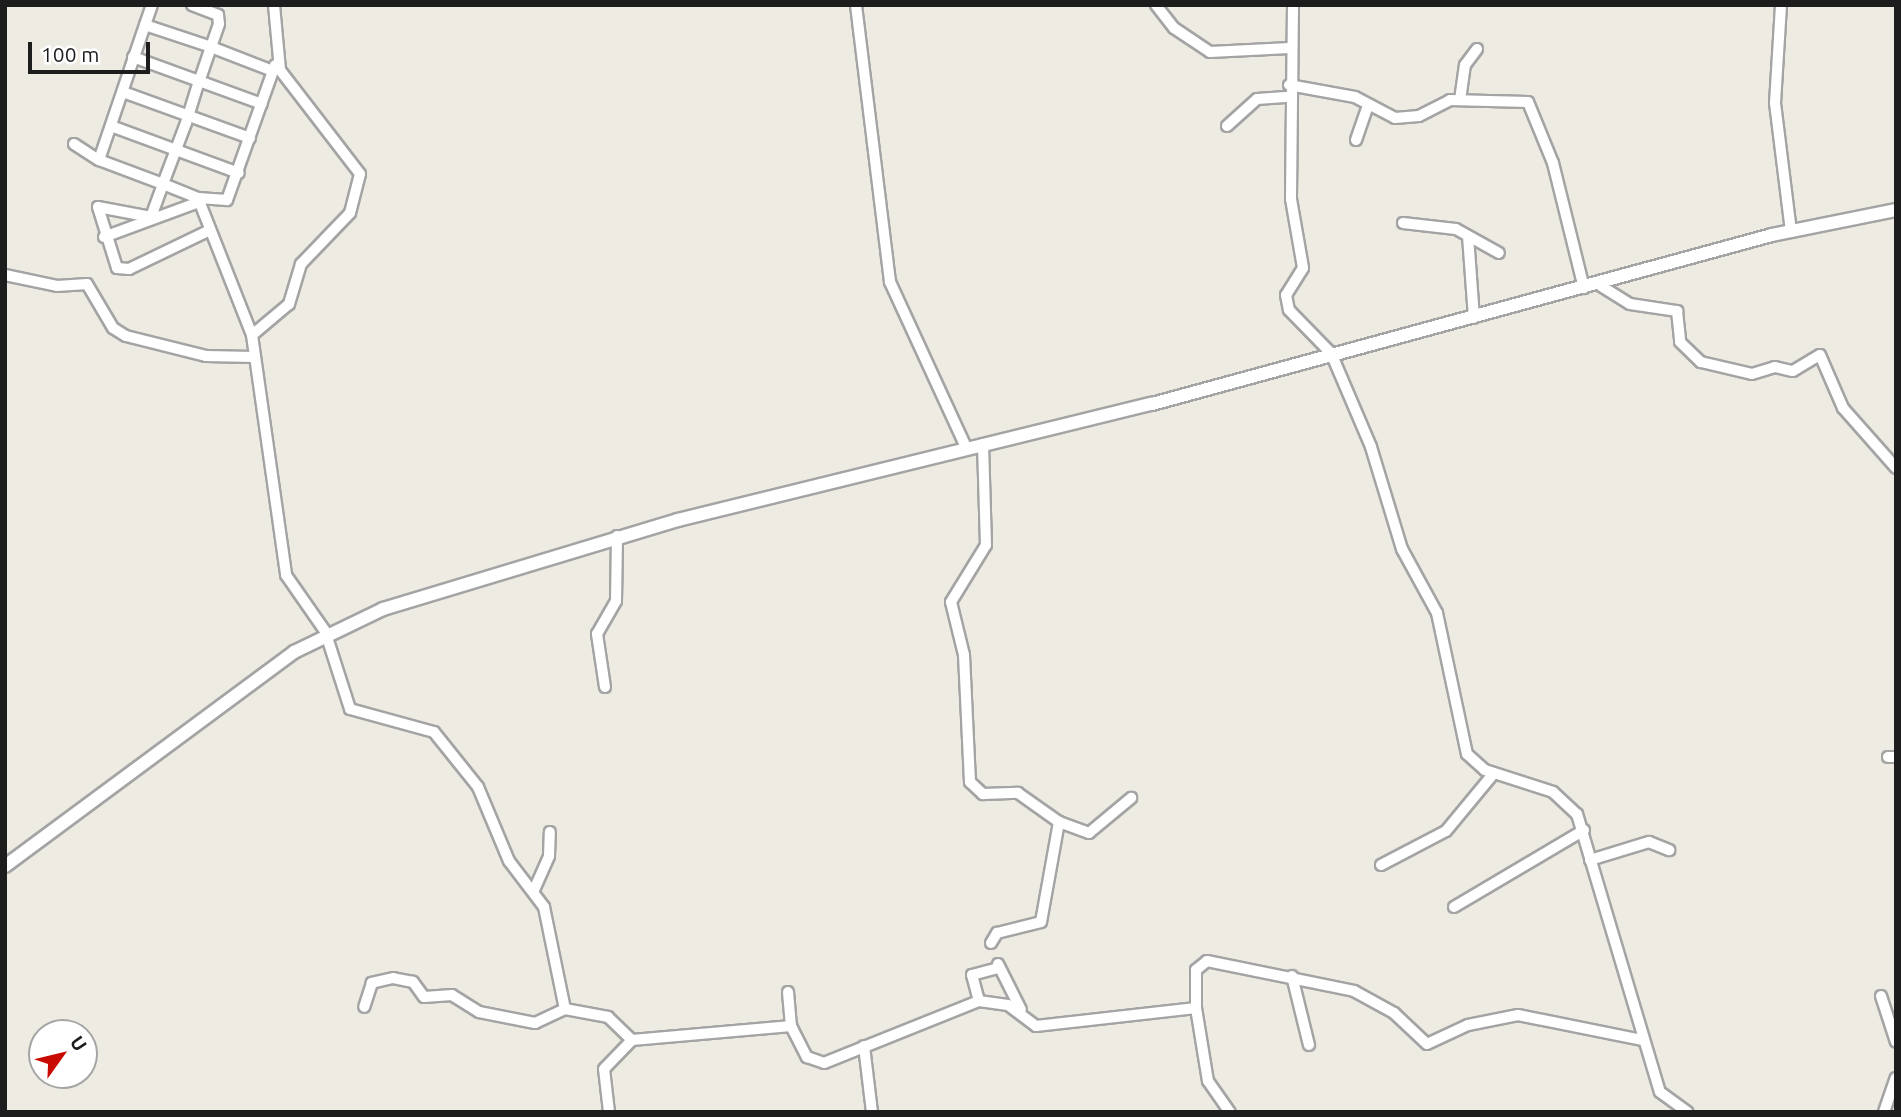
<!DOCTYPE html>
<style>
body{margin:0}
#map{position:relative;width:1901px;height:1117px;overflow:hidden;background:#eeebe3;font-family:Ubuntu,sans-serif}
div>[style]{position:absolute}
.roads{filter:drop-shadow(2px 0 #a4a4a4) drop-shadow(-2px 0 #a4a4a4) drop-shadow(0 2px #a4a4a4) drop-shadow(0 -2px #a4a4a4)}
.minor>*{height:10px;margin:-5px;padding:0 5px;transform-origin:5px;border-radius:5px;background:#fff}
.tertiary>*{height:12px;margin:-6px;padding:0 6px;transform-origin:6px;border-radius:6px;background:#fff}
span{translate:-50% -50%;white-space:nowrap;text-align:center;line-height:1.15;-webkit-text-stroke:7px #fff;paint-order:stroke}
.frame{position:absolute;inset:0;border:7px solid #1d1d1d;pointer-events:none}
.north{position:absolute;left:28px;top:1019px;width:70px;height:70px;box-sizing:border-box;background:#fff;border:2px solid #a5a5a5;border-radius:50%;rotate:56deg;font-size:19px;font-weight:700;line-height:28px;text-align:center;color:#1d1d1d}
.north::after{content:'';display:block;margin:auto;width:24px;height:32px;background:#c80a02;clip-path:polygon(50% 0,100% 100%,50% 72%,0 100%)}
.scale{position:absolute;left:28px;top:42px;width:122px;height:32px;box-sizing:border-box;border:4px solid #1d1d1d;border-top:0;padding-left:9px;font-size:21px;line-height:24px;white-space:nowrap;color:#1d1d1d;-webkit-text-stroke:5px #fff;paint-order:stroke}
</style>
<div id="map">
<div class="roads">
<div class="minor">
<i style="left:192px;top:5px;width:28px;rotate:21deg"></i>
<i style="left:218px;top:15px;width:9px;rotate:84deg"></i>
<i style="left:219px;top:24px;width:24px;rotate:109deg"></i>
<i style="left:211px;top:47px;width:36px;rotate:109deg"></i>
<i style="left:199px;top:81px;width:44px;rotate:107.2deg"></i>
<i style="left:186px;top:123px;width:65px;rotate:110.7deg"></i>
<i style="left:163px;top:184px;width:68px;rotate:-159.4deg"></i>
<i style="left:99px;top:160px;width:143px;rotate:-71.2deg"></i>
<i style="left:145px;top:25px;width:70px;rotate:18.4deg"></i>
<i style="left:211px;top:47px;width:66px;rotate:21.2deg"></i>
<i style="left:274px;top:5px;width:65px;rotate:84.7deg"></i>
<i style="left:280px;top:70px;width:131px;rotate:52.4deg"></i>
<i style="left:360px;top:174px;width:40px;rotate:104.4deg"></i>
<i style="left:350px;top:213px;width:71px;rotate:133.9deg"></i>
<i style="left:301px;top:264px;width:42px;rotate:106.7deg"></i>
<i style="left:289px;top:304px;width:48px;rotate:140deg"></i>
<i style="left:252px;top:335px;width:242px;rotate:81.9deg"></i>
<i style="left:286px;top:575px;width:68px;rotate:55.1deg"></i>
<i style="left:325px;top:631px;width:82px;rotate:72.2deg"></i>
<i style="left:350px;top:709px;width:87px;rotate:15.3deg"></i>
<i style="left:434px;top:732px;width:70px;rotate:51.3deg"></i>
<i style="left:478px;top:787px;width:80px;rotate:67.3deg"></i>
<i style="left:509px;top:861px;width:58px;rotate:52.7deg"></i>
<i style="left:544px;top:907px;width:104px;rotate:78.4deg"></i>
<i style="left:565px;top:1009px;width:33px;rotate:155deg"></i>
<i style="left:535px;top:1023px;width:57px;rotate:-168.9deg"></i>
<i style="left:479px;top:1012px;width:32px;rotate:-148deg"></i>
<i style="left:452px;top:995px;width:28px;rotate:176deg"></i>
<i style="left:424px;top:997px;width:19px;rotate:-126deg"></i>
<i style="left:413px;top:982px;width:20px;rotate:-169deg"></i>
<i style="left:393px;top:978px;width:22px;rotate:167deg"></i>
<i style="left:372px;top:983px;width:25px;rotate:108deg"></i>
<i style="left:856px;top:5px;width:279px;rotate:83deg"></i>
<i style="left:890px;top:282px;width:182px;rotate:65.3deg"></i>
<i style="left:1156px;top:5px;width:29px;rotate:52deg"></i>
<i style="left:1174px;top:28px;width:43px;rotate:33.7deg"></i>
<i style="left:1210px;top:52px;width:80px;rotate:-2.9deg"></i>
<i style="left:1293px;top:5px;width:194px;rotate:90.6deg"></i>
<i style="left:1291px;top:199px;width:70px;rotate:80.1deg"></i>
<i style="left:1303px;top:268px;width:32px;rotate:122deg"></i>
<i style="left:1286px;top:295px;width:15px;rotate:79deg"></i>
<i style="left:1289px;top:310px;width:60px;rotate:45.7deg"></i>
<i style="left:1331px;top:353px;width:102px;rotate:66.9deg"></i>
<i style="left:1371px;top:447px;width:107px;rotate:73.1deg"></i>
<i style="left:1402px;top:549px;width:73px;rotate:61.3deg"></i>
<i style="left:1437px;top:613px;width:144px;rotate:78deg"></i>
<i style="left:1467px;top:754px;width:24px;rotate:42deg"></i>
<i style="left:1485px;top:770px;width:71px;rotate:17.9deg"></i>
<i style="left:1553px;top:792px;width:33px;rotate:43deg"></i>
<i style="left:1577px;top:814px;width:290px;rotate:73.4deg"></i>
<i style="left:1660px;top:1092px;width:34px;rotate:36deg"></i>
<i style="left:1781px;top:5px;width:98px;rotate:93.5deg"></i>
<i style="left:1775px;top:103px;width:130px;rotate:82.9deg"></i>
<i style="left:145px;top:25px;width:21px;rotate:-71deg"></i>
<i style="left:133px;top:57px;width:137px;rotate:20deg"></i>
<i style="left:1289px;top:85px;width:67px;rotate:10.3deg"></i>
<i style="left:1355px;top:97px;width:45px;rotate:27.7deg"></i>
<i style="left:1395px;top:118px;width:24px;rotate:-5deg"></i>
<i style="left:1419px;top:116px;width:35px;rotate:-27deg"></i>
<i style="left:1450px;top:100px;width:78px;rotate:1.5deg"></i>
<i style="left:1528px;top:102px;width:66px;rotate:67.7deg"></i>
<i style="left:1553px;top:163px;width:129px;rotate:76.1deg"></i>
<i style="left:123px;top:92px;width:135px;rotate:19.9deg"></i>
<i style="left:1460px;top:100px;width:35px;rotate:-82deg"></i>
<i style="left:1465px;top:65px;width:20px;rotate:-53deg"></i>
<i style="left:111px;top:126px;width:136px;rotate:20.2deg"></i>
<i style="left:1227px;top:126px;width:40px;rotate:-42deg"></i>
<i style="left:1257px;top:99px;width:32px;rotate:-4deg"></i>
<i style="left:1356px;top:140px;width:37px;rotate:-71deg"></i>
<i style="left:74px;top:144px;width:30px;rotate:33deg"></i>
<i style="left:198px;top:198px;width:147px;rotate:68.5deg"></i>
<i style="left:151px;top:217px;width:35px;rotate:-70deg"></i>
<i style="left:163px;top:184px;width:38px;rotate:22deg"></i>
<i style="left:198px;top:198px;width:29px;rotate:4deg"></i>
<i style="left:227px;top:200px;width:143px;rotate:-70.4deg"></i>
<i style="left:151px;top:217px;width:54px;rotate:-169.3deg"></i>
<i style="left:98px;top:207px;width:64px;rotate:72.7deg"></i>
<i style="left:117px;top:268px;width:12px;rotate:5deg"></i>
<i style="left:129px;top:269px;width:90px;rotate:-25.7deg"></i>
<i style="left:1403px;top:223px;width:53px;rotate:6.5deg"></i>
<i style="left:1456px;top:229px;width:49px;rotate:29.2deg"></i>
<i style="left:1468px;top:236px;width:82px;rotate:85.8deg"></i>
<i style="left:104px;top:237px;width:101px;rotate:-20.2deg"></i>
<i style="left:5px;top:275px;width:53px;rotate:11.9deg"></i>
<i style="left:57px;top:286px;width:30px;rotate:-4deg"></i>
<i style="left:87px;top:284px;width:51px;rotate:59.4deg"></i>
<i style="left:113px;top:328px;width:15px;rotate:32deg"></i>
<i style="left:126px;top:336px;width:82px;rotate:14deg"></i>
<i style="left:206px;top:356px;width:48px;rotate:1.2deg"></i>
<i style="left:1601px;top:286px;width:34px;rotate:32deg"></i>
<i style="left:1630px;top:304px;width:48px;rotate:8.5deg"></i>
<i style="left:1677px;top:311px;width:31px;rotate:84deg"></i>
<i style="left:1680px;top:342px;width:29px;rotate:44deg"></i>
<i style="left:1701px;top:362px;width:52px;rotate:13.2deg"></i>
<i style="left:1752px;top:374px;width:24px;rotate:-17deg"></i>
<i style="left:1775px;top:367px;width:18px;rotate:13deg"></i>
<i style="left:1793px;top:371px;width:31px;rotate:-31deg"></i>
<i style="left:1820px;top:355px;width:58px;rotate:66.5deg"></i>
<i style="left:1843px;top:408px;width:80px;rotate:48.5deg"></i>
<i style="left:983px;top:444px;width:101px;rotate:88.3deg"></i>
<i style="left:986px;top:545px;width:67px;rotate:121.6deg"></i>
<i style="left:951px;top:602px;width:55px;rotate:76.2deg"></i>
<i style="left:964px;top:655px;width:127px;rotate:87.3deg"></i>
<i style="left:970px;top:782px;width:18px;rotate:43deg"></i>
<i style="left:983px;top:794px;width:35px;rotate:-2deg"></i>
<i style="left:1018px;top:793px;width:50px;rotate:35.3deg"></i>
<i style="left:1059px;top:822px;width:32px;rotate:20deg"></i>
<i style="left:1089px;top:833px;width:55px;rotate:-39.8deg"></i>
<i style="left:605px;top:687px;width:54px;rotate:-98.6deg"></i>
<i style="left:597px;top:634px;width:38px;rotate:-60deg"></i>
<i style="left:616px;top:601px;width:65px;rotate:-89.1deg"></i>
<i style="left:1888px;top:757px;width:8px"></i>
<i style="left:1590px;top:860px;width:62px;rotate:-17deg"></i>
<i style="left:1649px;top:842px;width:22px;rotate:22deg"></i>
<i style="left:1381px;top:865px;width:73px;rotate:-27.6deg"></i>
<i style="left:1446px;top:831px;width:75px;rotate:-50.4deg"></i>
<i style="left:534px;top:890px;width:37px;rotate:-66deg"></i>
<i style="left:549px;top:856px;width:24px;rotate:-88deg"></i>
<i style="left:1454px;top:907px;width:151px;rotate:-30.6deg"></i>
<i style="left:991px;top:943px;width:12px;rotate:-59deg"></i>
<i style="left:997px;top:933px;width:45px;rotate:-14deg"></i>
<i style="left:1041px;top:922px;width:102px;rotate:-79.8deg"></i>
<i style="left:998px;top:964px;width:51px;rotate:63.4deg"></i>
<i style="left:1292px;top:976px;width:71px;rotate:76.2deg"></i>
<i style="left:788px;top:992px;width:34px;rotate:85deg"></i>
<i style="left:1881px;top:996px;width:48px;rotate:71.9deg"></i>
<i style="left:979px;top:1001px;width:27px;rotate:-105deg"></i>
<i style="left:972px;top:975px;width:28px;rotate:-15deg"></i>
<i style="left:1196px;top:1008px;width:74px;rotate:80.7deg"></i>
<i style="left:1208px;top:1081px;width:38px;rotate:55deg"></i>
<i style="left:565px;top:1009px;width:44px;rotate:10.5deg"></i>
<i style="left:608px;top:1017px;width:33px;rotate:44deg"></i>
<i style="left:632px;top:1040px;width:160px;rotate:-5deg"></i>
<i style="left:791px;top:1026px;width:35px;rotate:63deg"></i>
<i style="left:807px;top:1057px;width:18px;rotate:19deg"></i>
<i style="left:824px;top:1063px;width:167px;rotate:-21.8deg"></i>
<i style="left:979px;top:1001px;width:29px;rotate:8deg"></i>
<i style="left:1008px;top:1005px;width:35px;rotate:37deg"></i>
<i style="left:1036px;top:1026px;width:161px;rotate:-6.4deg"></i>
<i style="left:1196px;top:1008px;width:38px;rotate:-90deg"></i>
<i style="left:1196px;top:970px;width:14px;rotate:-39deg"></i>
<i style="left:1207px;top:961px;width:150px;rotate:11.5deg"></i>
<i style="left:1354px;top:991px;width:46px;rotate:28.8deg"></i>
<i style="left:1394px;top:1013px;width:45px;rotate:43.2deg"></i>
<i style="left:1427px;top:1044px;width:45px;rotate:-24.9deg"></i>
<i style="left:1468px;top:1025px;width:51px;rotate:-11.3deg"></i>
<i style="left:1518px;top:1015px;width:126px;rotate:11.4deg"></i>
<i style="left:864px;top:1046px;width:66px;rotate:83.1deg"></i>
<i style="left:609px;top:1112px;width:43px;rotate:-96.6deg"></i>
<i style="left:604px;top:1069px;width:40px;rotate:-46deg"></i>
<i style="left:1884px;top:1112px;width:36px;rotate:-71deg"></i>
</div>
<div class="tertiary">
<i style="left:5px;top:866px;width:360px;rotate:-36.5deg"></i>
<i style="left:294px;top:652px;width:99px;rotate:-25.8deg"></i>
<i style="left:383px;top:609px;width:308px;rotate:-16.8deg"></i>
<i style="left:678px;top:520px;width:488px;rotate:-13.8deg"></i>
<i style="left:1152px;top:404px;width:643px;rotate:-15.25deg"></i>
<i style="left:1772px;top:235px;width:126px;rotate:-11.4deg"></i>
</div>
</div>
<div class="frame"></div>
<div class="north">U</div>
<div class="scale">100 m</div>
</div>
